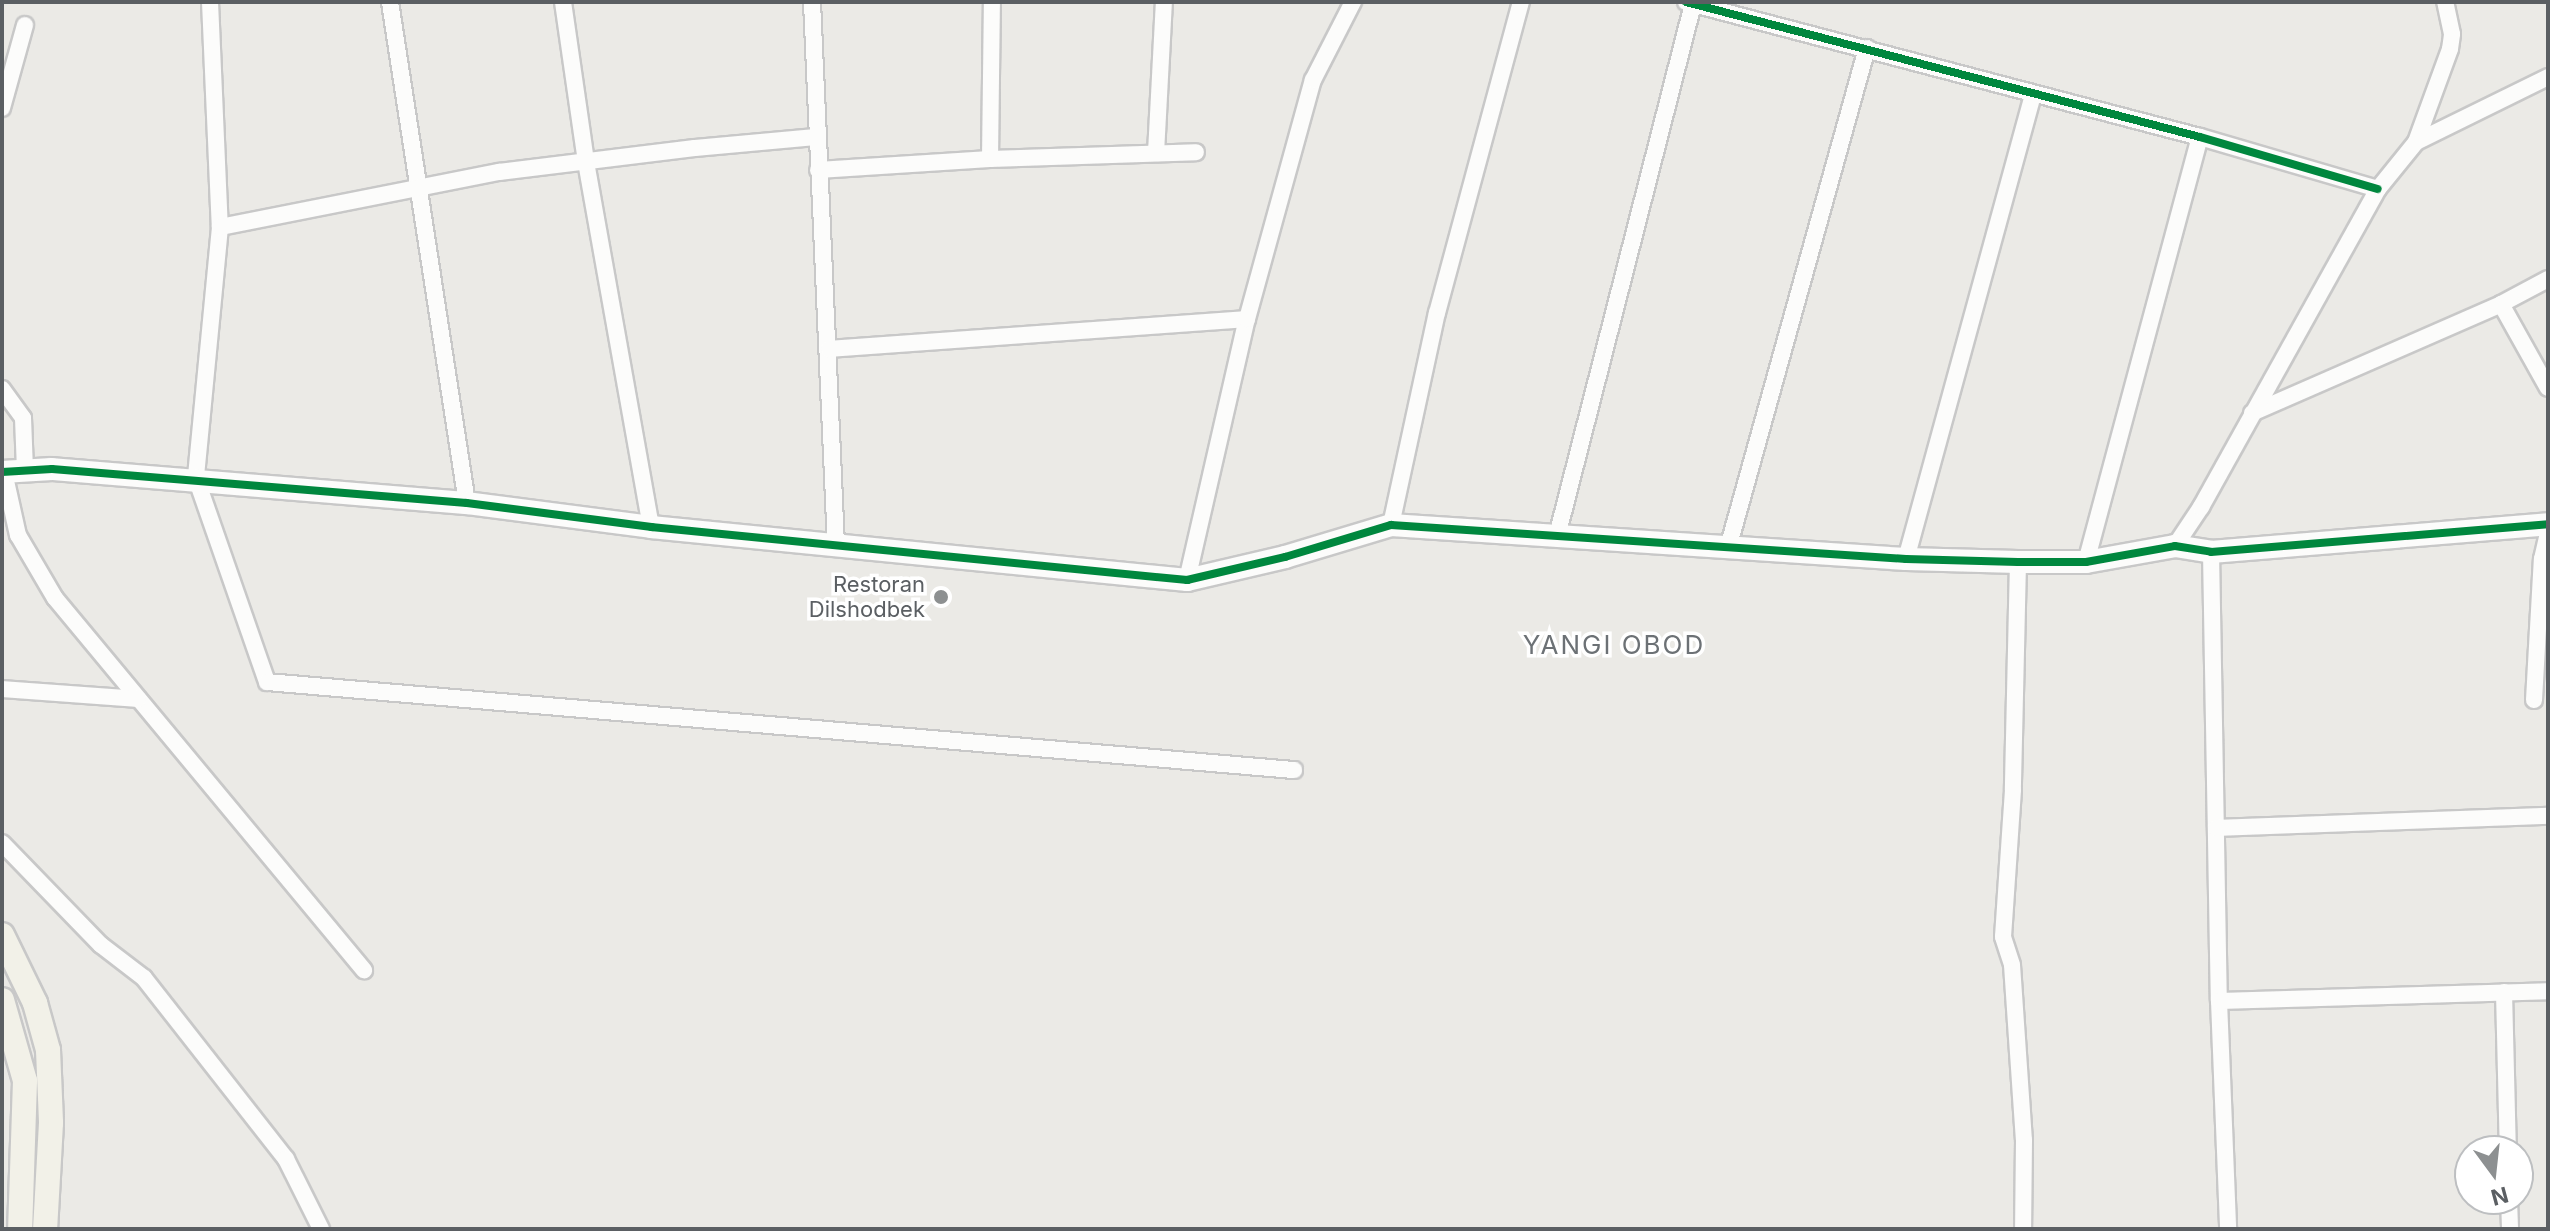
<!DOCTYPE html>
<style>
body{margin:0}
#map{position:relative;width:2550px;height:1231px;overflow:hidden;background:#ebeae6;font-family:Inter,sans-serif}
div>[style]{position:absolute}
.roads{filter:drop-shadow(2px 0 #c8c8c8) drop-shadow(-2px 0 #c8c8c8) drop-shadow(0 2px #c8c8c8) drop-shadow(0 -2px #c8c8c8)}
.street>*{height:16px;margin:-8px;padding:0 8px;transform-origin:8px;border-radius:8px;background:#fcfcfb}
.secondary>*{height:22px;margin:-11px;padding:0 11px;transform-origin:11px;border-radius:11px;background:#fcfcfb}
.primary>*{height:24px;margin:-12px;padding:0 12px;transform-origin:12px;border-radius:12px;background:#f2f1e8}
.cycleway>*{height:8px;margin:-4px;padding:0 4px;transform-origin:4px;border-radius:4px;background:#00873e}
.dots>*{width:22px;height:22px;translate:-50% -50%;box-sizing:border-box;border:4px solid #fff;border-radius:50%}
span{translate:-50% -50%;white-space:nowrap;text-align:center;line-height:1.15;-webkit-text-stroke:7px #fff;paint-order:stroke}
.poi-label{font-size:22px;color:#5b5f63}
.right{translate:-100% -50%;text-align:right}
.quarter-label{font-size:26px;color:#6c7175;letter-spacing:2px}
.frame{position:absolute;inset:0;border:4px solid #5b5f63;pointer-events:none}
.north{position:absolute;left:2454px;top:1135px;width:80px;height:80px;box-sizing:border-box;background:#fff;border:2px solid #bdbfc1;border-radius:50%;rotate:165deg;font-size:22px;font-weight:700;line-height:32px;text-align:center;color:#5b5f63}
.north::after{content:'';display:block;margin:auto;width:28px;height:36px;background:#8d9091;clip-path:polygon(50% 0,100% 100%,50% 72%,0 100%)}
</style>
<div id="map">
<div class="roads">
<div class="street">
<i style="left:210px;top:2px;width:225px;rotate:87.5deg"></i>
<i style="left:220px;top:227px;width:252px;rotate:95.5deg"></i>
<i style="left:196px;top:478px;width:216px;rotate:70.8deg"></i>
<i style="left:267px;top:682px;width:1031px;rotate:4.9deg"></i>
<i style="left:390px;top:2px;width:507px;rotate:81.26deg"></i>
<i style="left:563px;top:2px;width:162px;rotate:81.8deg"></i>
<i style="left:586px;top:162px;width:371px;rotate:79.9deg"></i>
<i style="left:812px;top:2px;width:544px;rotate:87.47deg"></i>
<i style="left:1686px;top:2px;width:531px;rotate:14.72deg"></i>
<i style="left:2200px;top:137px;width:185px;rotate:16.3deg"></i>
<i style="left:2px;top:108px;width:86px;rotate:-74.5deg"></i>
<i style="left:2416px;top:142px;width:99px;rotate:-69.9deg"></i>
<i style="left:2450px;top:49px;width:15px;rotate:-82deg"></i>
<i style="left:2452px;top:34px;width:33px;rotate:-102deg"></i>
<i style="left:1156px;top:153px;width:151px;rotate:-87deg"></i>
<i style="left:990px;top:159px;width:157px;rotate:-89.3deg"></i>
<i style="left:818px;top:170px;width:172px;rotate:-3.7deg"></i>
<i style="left:990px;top:159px;width:206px;rotate:-1.9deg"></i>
<i style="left:220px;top:227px;width:284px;rotate:-11.2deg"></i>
<i style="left:499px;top:172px;width:197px;rotate:-7deg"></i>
<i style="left:695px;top:148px;width:121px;rotate:-5.2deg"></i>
<i style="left:2501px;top:304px;width:96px;rotate:60.8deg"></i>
<i style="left:829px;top:349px;width:419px;rotate:-4.1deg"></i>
<i style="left:2px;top:389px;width:36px;rotate:54deg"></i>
<i style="left:23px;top:418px;width:53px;rotate:87.8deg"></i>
<i style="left:2252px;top:413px;width:272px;rotate:-23.6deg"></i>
<i style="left:2501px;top:304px;width:53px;rotate:-28deg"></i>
<i style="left:4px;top:472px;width:65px;rotate:77.5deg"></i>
<i style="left:18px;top:535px;width:73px;rotate:59.6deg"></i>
<i style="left:55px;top:598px;width:484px;rotate:50.3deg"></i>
<i style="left:1391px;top:525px;width:217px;rotate:-77.8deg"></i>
<i style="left:1437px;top:313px;width:322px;rotate:-74.9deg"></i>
<i style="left:1557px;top:536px;width:549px;rotate:-75.66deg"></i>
<i style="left:2175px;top:546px;width:47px;rotate:-56.3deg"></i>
<i style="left:2201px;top:507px;width:364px;rotate:-60.9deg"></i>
<i style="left:2378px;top:189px;width:60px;rotate:-51deg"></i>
<i style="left:2416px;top:142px;width:147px;rotate:-26.2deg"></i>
<i style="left:1728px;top:548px;width:519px;rotate:-74.46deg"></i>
<i style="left:2211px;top:552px;width:449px;rotate:89deg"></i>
<i style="left:2219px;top:1001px;width:228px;rotate:87.7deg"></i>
<i style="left:1906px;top:559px;width:482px;rotate:-74.7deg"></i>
<i style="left:2018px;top:562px;width:228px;rotate:91.3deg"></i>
<i style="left:2013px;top:790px;width:147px;rotate:93.9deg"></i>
<i style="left:2003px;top:937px;width:29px;rotate:72deg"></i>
<i style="left:2012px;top:965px;width:175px;rotate:86.1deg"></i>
<i style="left:2024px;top:1140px;width:89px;rotate:90.6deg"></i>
<i style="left:2086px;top:562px;width:440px;rotate:-75deg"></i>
<i style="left:1187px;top:580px;width:268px;rotate:-77.1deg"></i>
<i style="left:1247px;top:319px;width:248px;rotate:-74.6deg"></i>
<i style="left:1313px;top:80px;width:88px;rotate:-62.9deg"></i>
<i style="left:2px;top:689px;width:136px;rotate:4.2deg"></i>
<i style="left:2534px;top:700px;width:141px;rotate:-86.8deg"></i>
<i style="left:2542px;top:559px;width:27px;rotate:-77deg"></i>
<i style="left:2216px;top:828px;width:332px;rotate:-2.1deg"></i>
<i style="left:2px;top:843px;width:142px;rotate:45.9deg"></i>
<i style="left:101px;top:945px;width:54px;rotate:37.5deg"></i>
<i style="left:144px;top:978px;width:230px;rotate:51.9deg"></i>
<i style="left:286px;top:1159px;width:78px;rotate:63.4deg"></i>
<i style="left:2504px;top:992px;width:159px;rotate:88.6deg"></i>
<i style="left:2219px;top:1001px;width:329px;rotate:-1.7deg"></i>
<i style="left:2509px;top:1199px;width:30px;rotate:88deg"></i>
</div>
<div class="secondary">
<i style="left:2px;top:472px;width:50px;rotate:-3.4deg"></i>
<i style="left:52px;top:469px;width:416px;rotate:4.7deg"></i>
<i style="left:467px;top:503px;width:186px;rotate:7.4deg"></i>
<i style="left:651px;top:527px;width:539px;rotate:5.65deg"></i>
<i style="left:1187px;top:580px;width:101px;rotate:-13.2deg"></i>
<i style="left:1285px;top:557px;width:111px;rotate:-16.8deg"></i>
<i style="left:1391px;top:525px;width:516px;rotate:3.78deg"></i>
<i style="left:1906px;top:559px;width:112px;rotate:1.5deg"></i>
<i style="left:2018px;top:562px;width:68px"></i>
<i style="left:2086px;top:562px;width:90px;rotate:-10.2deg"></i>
<i style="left:2175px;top:546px;width:36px;rotate:9deg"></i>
<i style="left:2211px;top:552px;width:338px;rotate:-4.7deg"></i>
</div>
<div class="primary">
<i style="left:2px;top:935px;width:76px;rotate:64.1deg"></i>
<i style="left:35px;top:1003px;width:49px;rotate:74.5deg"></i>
<i style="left:48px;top:1050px;width:73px;rotate:87.6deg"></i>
<i style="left:51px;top:1123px;width:106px;rotate:93.2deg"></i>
<i style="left:2px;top:1000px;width:84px;rotate:74.1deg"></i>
<i style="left:25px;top:1081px;width:148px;rotate:91.9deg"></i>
</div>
</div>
<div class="cycleway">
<i style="left:1686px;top:2px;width:531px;rotate:14.72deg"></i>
<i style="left:2200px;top:137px;width:185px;rotate:16.3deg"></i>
<i style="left:2px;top:472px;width:50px;rotate:-3.4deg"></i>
<i style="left:52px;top:469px;width:416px;rotate:4.7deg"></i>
<i style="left:467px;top:503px;width:186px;rotate:7.4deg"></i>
<i style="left:651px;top:527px;width:539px;rotate:5.65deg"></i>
<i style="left:1187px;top:580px;width:101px;rotate:-13.2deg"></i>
<i style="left:1285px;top:557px;width:111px;rotate:-16.8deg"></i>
<i style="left:1391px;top:525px;width:516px;rotate:3.78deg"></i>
<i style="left:1906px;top:559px;width:112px;rotate:1.5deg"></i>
<i style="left:2018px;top:562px;width:68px"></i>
<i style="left:2086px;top:562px;width:90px;rotate:-10.2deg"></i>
<i style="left:2175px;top:546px;width:36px;rotate:9deg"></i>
<i style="left:2211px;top:552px;width:338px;rotate:-4.7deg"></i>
</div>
<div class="dots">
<i style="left:941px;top:597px;background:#8d9091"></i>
</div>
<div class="poi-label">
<span class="right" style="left:925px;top:597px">Restoran<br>Dilshodbek</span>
</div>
<div class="quarter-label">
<span style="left:1614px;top:645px">YANGI OBOD</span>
</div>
<div class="frame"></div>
<div class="north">N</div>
</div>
